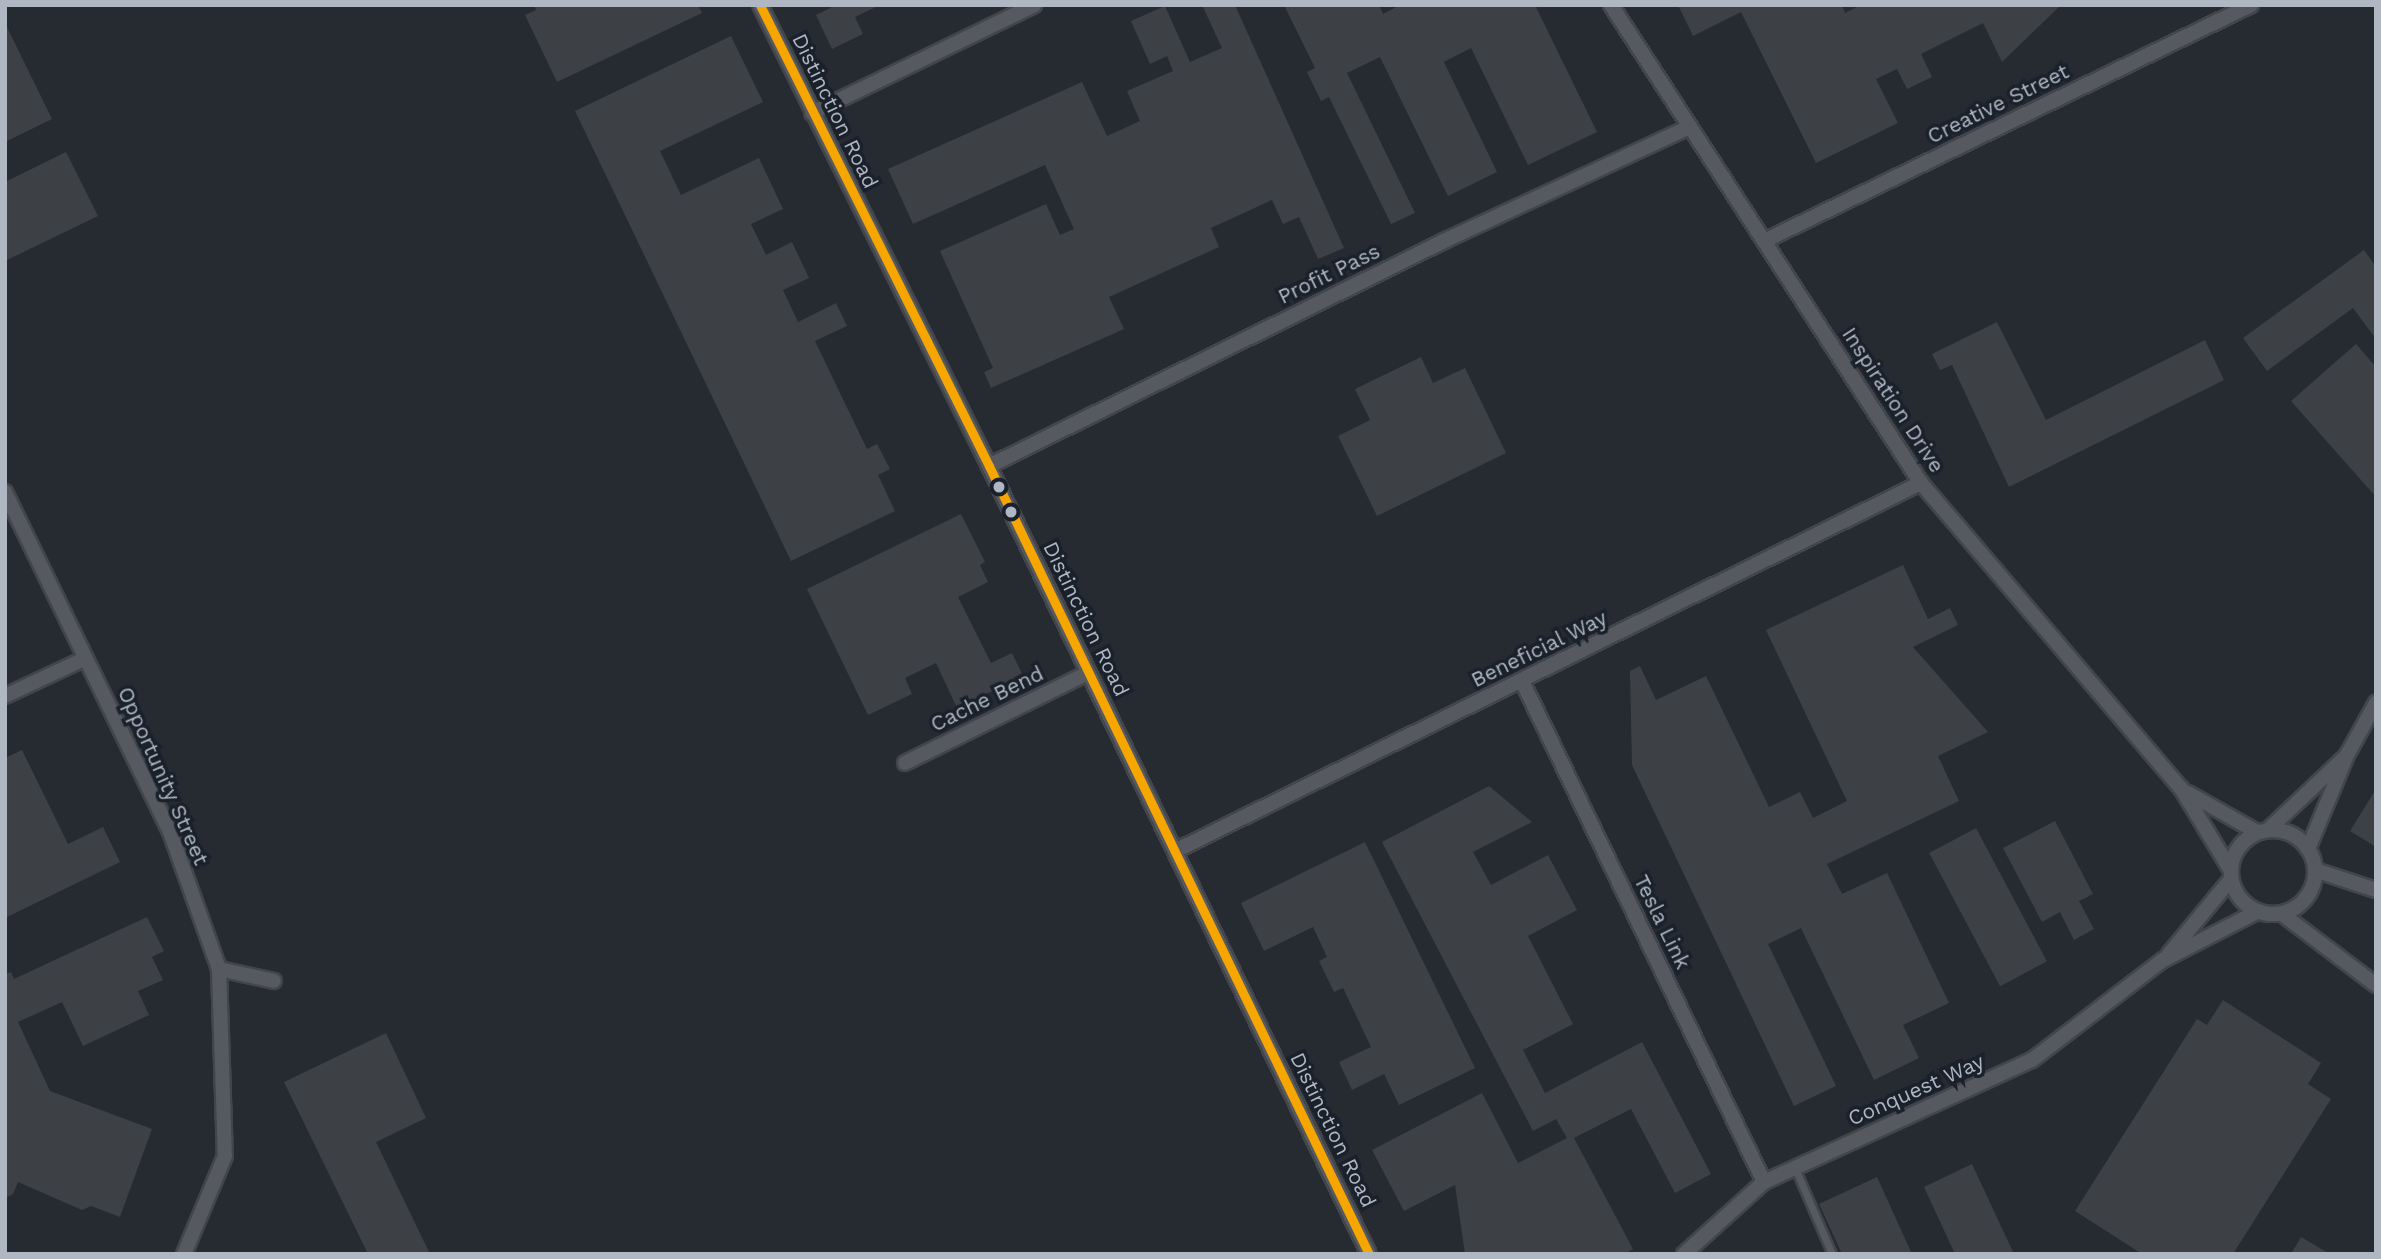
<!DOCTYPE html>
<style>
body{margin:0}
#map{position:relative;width:2381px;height:1259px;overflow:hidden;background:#262b31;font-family:"Work Sans",sans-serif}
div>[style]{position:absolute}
.building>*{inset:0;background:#3d4146;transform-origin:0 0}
.roads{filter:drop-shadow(2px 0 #42464a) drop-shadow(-2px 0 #42464a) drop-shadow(0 2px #42464a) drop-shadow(0 -2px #42464a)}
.service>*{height:7px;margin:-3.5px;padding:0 3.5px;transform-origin:3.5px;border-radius:3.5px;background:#56595f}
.minor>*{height:14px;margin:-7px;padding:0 7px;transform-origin:7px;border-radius:7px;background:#56595f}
.minor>.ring{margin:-7px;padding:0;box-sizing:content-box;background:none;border:14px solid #56595f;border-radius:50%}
.bus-1>*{height:9px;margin:-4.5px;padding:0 4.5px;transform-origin:4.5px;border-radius:4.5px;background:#f7a600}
.dots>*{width:19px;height:19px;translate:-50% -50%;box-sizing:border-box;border:4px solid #1a212b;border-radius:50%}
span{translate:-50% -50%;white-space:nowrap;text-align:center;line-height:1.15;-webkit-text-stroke:7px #1a212b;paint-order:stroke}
.street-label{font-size:21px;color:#afb7c3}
.frame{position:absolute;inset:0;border:7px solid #afb7c3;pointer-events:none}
</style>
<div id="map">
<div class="building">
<i style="clip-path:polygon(534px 5px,698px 5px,702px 13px,557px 82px,525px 15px,536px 10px)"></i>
<i style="clip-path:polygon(836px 5px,880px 5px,855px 17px,863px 34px,832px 49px,816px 15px)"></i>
<i style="clip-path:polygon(1202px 5px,1235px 5px,1344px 248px,1318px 259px,1299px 217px,1283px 224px,1272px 200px,1211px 228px,1219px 247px,1109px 297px,1124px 329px,991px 388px,984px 372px,993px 368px,940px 251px,1046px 204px,1060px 235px,1074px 229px,1045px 165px,913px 224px,888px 169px,1082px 82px,1107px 136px,1140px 121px,1127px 91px,1173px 71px,1167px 56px,1150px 64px,1131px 21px,1165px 6px,1190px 62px,1222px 48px)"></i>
<i style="clip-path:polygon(1284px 5px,1379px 5px,1383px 14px,1400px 5px,1535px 5px,1597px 132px,1528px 165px,1471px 48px,1444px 62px,1497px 172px,1448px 196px,1380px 57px,1347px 73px,1415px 213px,1391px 224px,1329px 97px,1321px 101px,1307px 72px,1315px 68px)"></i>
<i style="clip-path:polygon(1678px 5px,1842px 5px,1845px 13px,1861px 5px,2061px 5px,2002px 62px,1983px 23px,1921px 54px,1932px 77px,1907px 89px,1897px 69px,1876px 79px,1898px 123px,1816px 163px,1741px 12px,1693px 36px)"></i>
<i style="clip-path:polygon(5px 23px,52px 119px,5px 142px)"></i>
<i style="clip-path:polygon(731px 36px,763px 102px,660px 151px,681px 195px,759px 158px,783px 209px,751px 224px,766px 255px,792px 242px,809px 278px,783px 290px,798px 322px,836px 303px,847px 326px,815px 341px,867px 449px,877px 444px,890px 469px,878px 475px,895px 511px,791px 561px,575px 111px)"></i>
<i style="clip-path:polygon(66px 152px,98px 216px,5px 261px,5px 182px)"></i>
<i style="clip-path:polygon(2364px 250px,2376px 267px,2376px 339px,2353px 308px,2267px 371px,2243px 338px)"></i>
<i style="clip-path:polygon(1997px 322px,2046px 420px,2205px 340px,2224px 380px,2009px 487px,1952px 365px,1940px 370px,1932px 354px)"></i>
<i style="clip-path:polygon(2356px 344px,2376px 367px,2376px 497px,2291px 401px)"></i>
<i style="clip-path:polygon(1421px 357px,1433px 383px,1465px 368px,1506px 453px,1377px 516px,1338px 436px,1370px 420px,1355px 389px)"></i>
<i style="clip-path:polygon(961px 514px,985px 562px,980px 565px,988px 582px,958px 597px,991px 663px,1012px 653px,1023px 676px,957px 708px,936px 663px,905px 678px,912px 694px,868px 715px,807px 589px)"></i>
<i style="clip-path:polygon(1903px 565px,1928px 619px,1950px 608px,1958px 625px,1913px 647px,1988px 732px,1938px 756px,1959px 801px,1827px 864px,1842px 894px,1887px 873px,1949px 1003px,1903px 1025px,1919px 1058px,1874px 1080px,1801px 928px,1768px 944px,1836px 1086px,1794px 1106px,1632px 765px,1630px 671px,1640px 666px,1656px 700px,1706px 676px,1769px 807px,1800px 792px,1813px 818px,1847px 801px,1766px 630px)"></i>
<i style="clip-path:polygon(22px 750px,68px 844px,103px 827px,120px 862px,5px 918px,5px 758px)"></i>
<i style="clip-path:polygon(1489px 786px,1532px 822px,1473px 852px,1491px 885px,1548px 855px,1577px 910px,1528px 936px,1573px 1024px,1523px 1050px,1545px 1093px,1642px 1042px,1711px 1174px,1675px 1193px,1631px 1109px,1574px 1138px,1633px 1249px,1624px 1254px,1465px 1254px,1455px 1185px,1404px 1211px,1372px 1150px,1482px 1093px,1518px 1163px,1567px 1138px,1556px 1119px,1533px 1131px,1382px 842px)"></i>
<i style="clip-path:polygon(2376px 789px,2376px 847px,2350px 831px)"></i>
<i style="clip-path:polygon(2055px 821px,2093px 894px,2079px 901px,2094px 929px,2074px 940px,2060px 912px,2042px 922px,2003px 848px)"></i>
<i style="left:1976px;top:828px;width:151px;height:53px;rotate:62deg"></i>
<i style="clip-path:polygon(1365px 842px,1475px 1068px,1399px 1105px,1384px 1074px,1352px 1090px,1339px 1062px,1371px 1047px,1343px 988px,1334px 992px,1319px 961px,1327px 957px,1313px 927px,1264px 951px,1241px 903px)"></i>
<i style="clip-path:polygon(147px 917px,164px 951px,152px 957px,163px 980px,138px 991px,149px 1015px,83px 1046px,62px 1002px,18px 1022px,50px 1091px,152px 1129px,120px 1217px,91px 1206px,82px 1210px,18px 1182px,13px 1194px,5px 1198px,5px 974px,11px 972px,14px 979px)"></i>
<i style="clip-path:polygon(2223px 1000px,2321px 1063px,2308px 1084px,2331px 1099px,2233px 1254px,2142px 1254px,2075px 1211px,2197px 1019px,2207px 1025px)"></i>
<i style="clip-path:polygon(386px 1033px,426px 1118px,376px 1142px,430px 1254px,368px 1254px,284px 1082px)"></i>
<i style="clip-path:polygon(1972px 1164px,2014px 1254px,1955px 1254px,1924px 1187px)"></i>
<i style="clip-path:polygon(1877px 1177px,1912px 1254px,1842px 1254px,1819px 1204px)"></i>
<i style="clip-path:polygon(2301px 1237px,2330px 1254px,2291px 1254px)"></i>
</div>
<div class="roads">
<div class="service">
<i style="left:1795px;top:1168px;width:94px;rotate:66.7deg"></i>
</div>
<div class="minor">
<i style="left:760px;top:5px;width:515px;rotate:63.58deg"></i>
<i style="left:989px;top:466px;width:875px;rotate:64.26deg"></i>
<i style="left:1611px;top:5px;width:570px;rotate:57.04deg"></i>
<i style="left:1921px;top:483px;width:401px;rotate:49.6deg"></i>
<i style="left:2181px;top:788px;width:95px;rotate:58.8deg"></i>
<i style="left:812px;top:113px;width:247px;rotate:-25.9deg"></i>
<i style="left:1764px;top:241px;width:541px;rotate:-25.85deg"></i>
<i style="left:989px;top:466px;width:508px;rotate:-26.31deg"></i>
<i style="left:1444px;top:241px;width:271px;rotate:-24.9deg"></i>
<i style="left:5px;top:492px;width:375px;rotate:64.1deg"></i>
<i style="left:169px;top:829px;width:149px;rotate:70.3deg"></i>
<i style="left:219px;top:969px;width:187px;rotate:88.2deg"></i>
<i style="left:225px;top:1156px;width:106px;rotate:112.7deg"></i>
<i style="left:1522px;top:681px;width:556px;rotate:64.22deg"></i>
<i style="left:5px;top:696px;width:89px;rotate:-25.1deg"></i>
<i style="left:905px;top:763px;width:204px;rotate:-26.2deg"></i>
<i style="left:2188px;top:793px;width:79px;rotate:29.5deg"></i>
<i style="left:2269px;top:829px;width:103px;rotate:-43.4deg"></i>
<i class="ring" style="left:2231px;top:830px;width:70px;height:70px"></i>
<i style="left:2308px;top:849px;width:102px;rotate:-67.5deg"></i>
<i style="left:2347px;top:755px;width:60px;rotate:-60.9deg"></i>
<i style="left:1175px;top:851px;width:832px;rotate:-26.26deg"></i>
<i style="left:2315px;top:870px;width:64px;rotate:18.2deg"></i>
<i style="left:2282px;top:914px;width:118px;rotate:37.1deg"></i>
<i style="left:2169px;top:954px;width:97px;rotate:-50.4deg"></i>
<i style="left:219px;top:969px;width:56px;rotate:12.3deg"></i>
<i style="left:1684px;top:1254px;width:108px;rotate:-42deg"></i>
<i style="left:1764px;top:1182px;width:294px;rotate:-24.5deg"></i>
<i style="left:2032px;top:1060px;width:165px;rotate:-37.4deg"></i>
<i style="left:2163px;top:960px;width:106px;rotate:-27.1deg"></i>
</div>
</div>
<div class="bus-1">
<i style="left:760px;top:5px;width:515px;rotate:63.58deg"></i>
<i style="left:989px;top:466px;width:875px;rotate:64.26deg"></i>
</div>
<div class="dots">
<i style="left:999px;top:487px;background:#afb7c3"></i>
<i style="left:1011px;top:512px;background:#afb7c3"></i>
</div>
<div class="street-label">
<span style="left:1998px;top:104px;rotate:-26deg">Creative Street</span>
<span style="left:835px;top:111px;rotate:64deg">Distinction Road</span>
<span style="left:1329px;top:274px;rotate:-26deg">Profit Pass</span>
<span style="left:1893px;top:400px;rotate:57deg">Inspiration Drive</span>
<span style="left:1086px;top:619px;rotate:64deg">Distinction Road</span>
<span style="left:1539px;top:649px;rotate:-26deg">Beneficial Way</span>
<span style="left:987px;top:699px;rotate:-26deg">Cache Bend</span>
<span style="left:163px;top:776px;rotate:66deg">Opportunity Street</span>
<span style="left:1662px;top:922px;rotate:64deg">Tesla Link</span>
<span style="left:1916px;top:1090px;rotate:-24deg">Conquest Way</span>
<span style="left:1333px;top:1130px;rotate:64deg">Distinction Road</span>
</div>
<div class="frame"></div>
</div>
